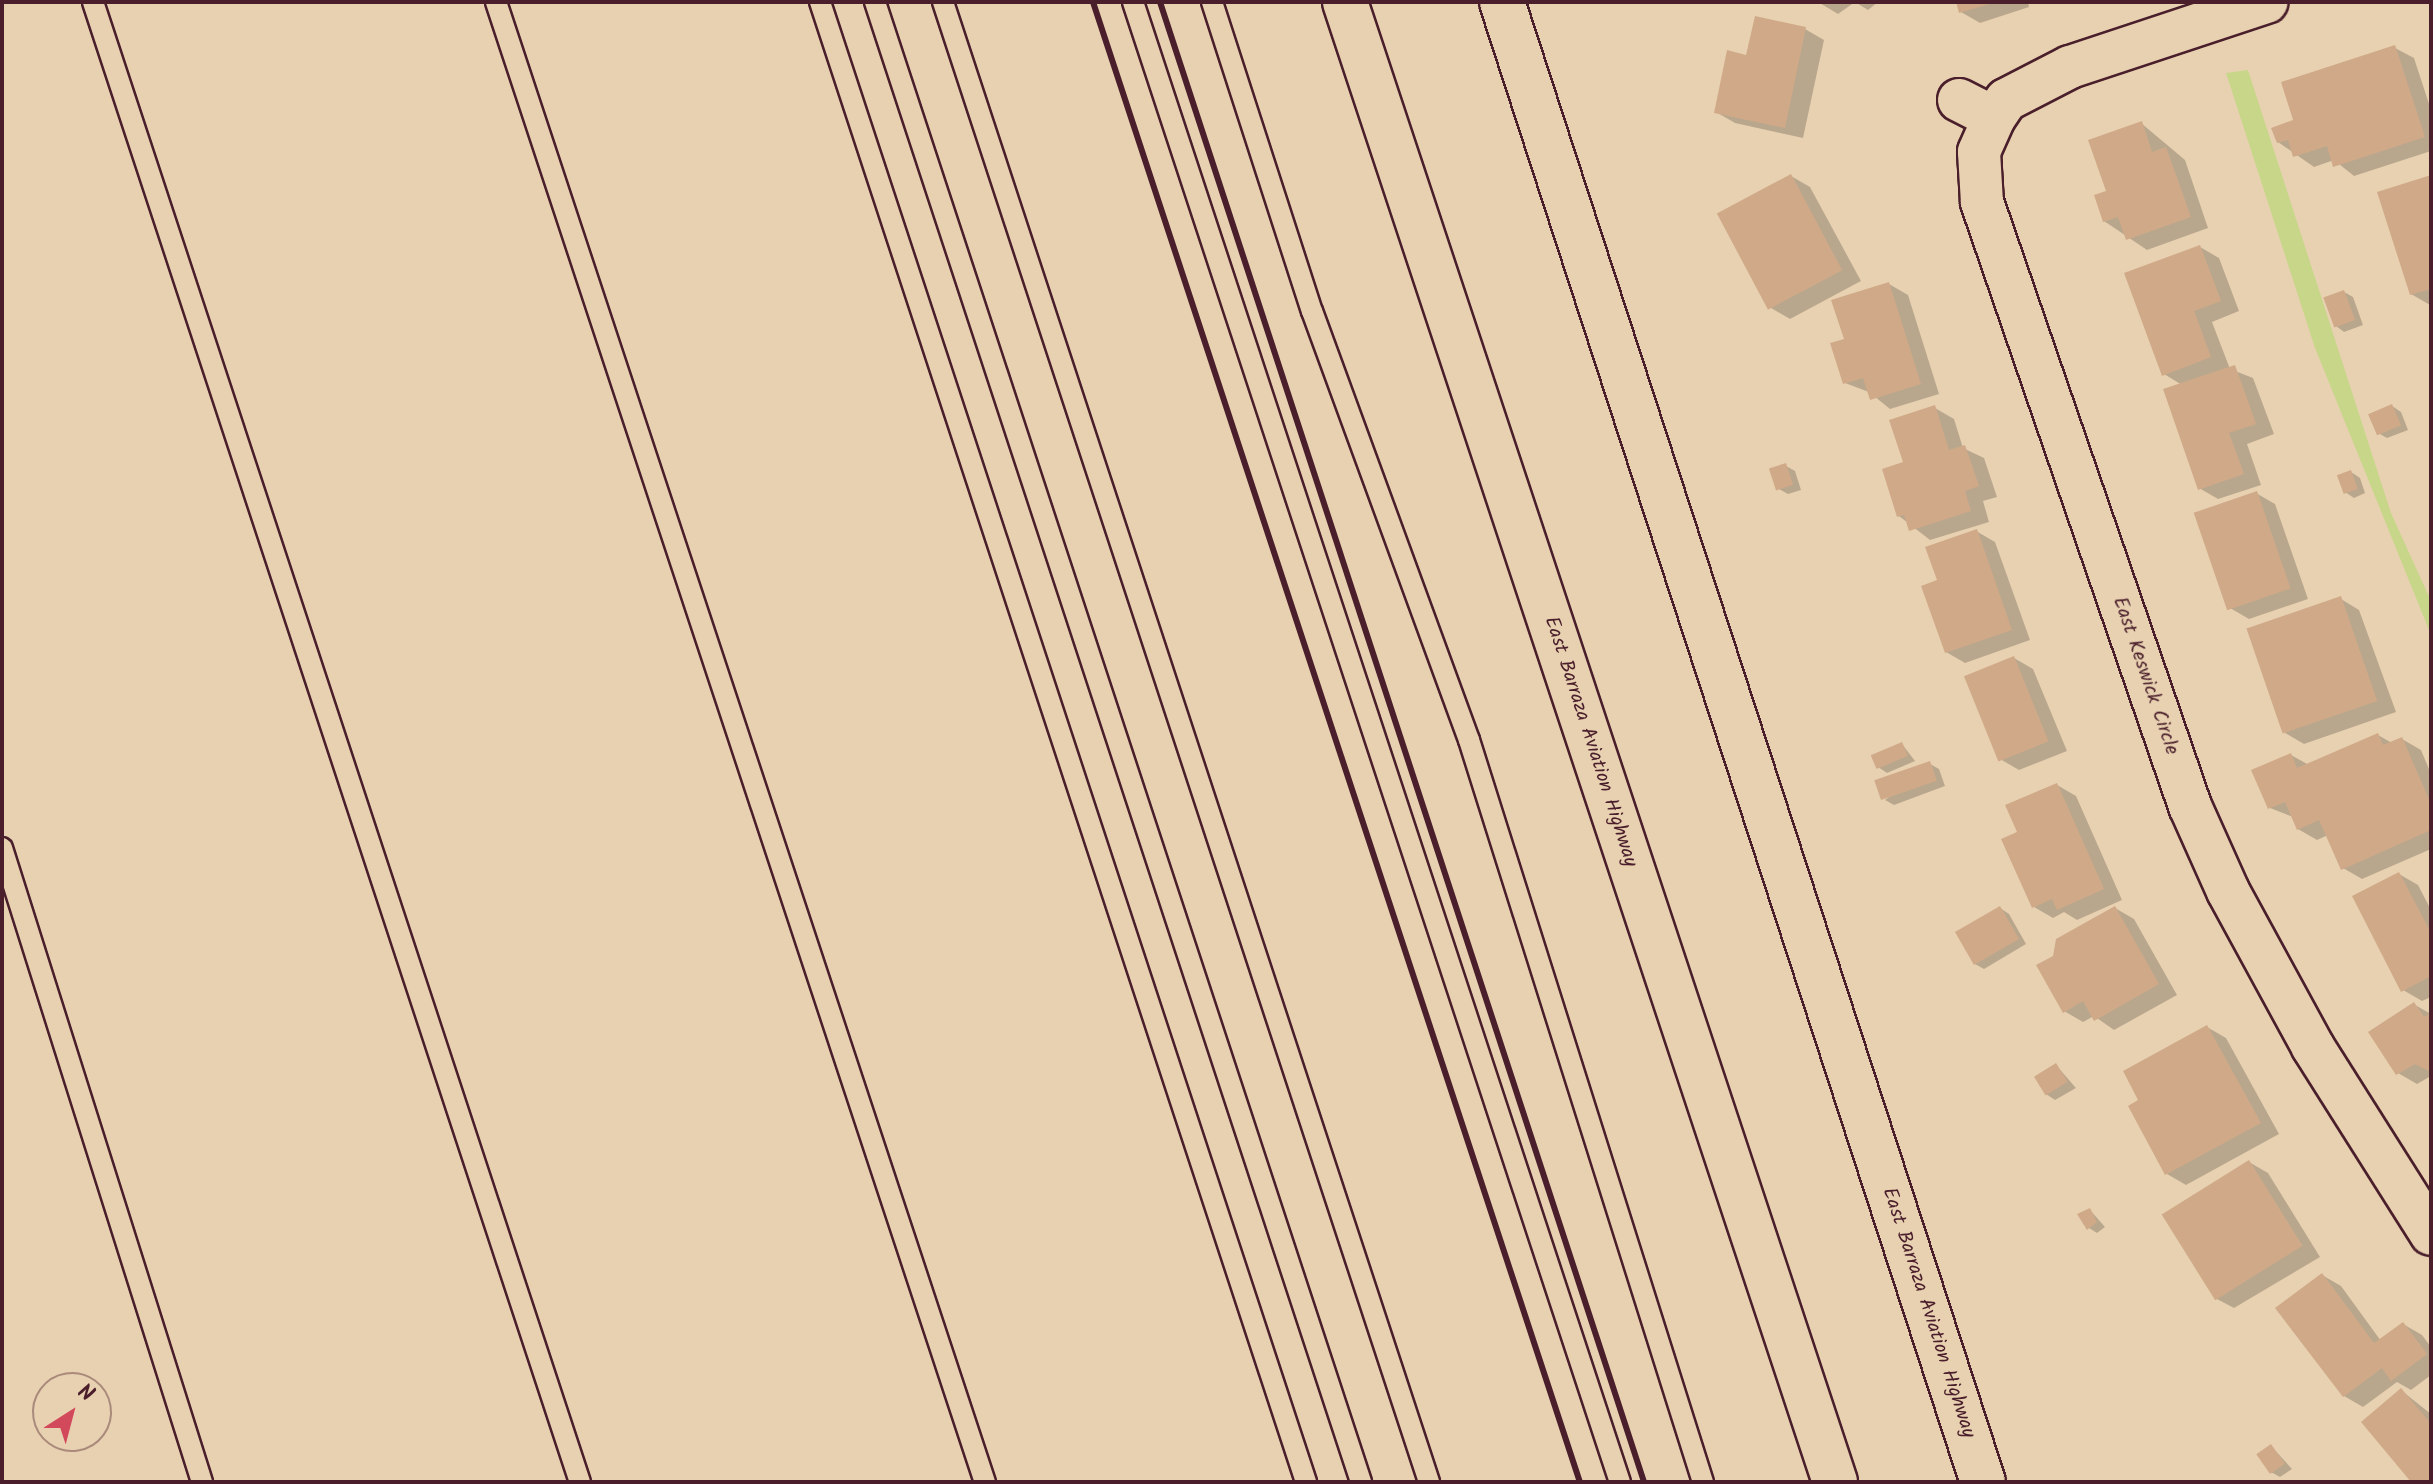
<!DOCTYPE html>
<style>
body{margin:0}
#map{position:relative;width:2433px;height:1484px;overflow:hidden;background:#e8d1b1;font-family:Kalam,sans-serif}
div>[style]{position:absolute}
.green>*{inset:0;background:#c8d68a}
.shadow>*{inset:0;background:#0003}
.building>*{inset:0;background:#d0aa88;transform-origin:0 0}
.roads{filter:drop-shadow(2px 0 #4a1f2b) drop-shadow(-2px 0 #4a1f2b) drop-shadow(0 2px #4a1f2b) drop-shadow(0 -2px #4a1f2b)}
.lane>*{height:20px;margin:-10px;padding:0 10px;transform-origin:10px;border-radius:10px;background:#e8d1b1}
.street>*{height:42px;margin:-21px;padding:0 21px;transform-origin:21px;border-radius:21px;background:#e8d1b1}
.primary>*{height:44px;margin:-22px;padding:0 22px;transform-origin:22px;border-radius:22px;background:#e8d1b1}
.rail>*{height:6px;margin:-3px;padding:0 3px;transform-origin:3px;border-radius:3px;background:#4a1f2b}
span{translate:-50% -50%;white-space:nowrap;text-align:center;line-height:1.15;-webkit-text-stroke:7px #e8d1b1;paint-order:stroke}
.street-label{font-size:20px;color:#4a1f2b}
.frame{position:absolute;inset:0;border:4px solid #4a1f2b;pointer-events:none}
.north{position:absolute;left:32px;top:1372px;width:80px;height:80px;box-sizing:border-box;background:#e8d1b1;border:2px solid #a98a7b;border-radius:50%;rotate:36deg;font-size:22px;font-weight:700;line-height:32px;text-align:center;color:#4a1f2b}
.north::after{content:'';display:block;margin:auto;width:28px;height:36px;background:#d1495b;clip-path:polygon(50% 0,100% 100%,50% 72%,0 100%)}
</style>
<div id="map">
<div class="green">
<i style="clip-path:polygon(2248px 70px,2391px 513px,2431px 601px,2431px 635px,2315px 348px,2226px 73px)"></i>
</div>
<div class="shadow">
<i style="clip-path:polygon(1818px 2px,1878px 2px,1868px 10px,1855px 2px,1838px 14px)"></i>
<i style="clip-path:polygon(1958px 2px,2028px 2px,2029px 7px,1980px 23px,1961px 12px)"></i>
<i style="clip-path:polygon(1805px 29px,1824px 40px,1803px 138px,1735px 123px,1716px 112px,1748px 58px)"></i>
<i style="clip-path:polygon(2395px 48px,2414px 58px,2431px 110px,2431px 151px,2354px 176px,2334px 160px,2314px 167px,2278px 142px,2296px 122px)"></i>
<i style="clip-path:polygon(2141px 123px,2185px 160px,2208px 228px,2147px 250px,2104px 221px,2109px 192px)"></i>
<i style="clip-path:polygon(1791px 176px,1810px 187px,1861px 281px,1790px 319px,1771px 308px)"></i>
<i style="clip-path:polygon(2431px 178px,2431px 305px,2430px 305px,2411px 294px)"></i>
<i style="clip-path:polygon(2200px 247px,2219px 258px,2239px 311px,2212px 322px,2230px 369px,2253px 378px,2274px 434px,2247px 444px,2261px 485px,2218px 499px,2199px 488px,2182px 385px,2164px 374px)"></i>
<i style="clip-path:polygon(1889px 284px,1908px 295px,1939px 394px,1890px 409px,1869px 392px,1845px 383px,1846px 341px)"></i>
<i style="clip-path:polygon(2344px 292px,2353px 297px,2363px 325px,2344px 332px,2336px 326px)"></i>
<i style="clip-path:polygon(2392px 406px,2401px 412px,2408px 430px,2387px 438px,2378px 433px)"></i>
<i style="clip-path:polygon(1935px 408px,1954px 419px,1963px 448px,1984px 458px,1997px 497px,1983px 501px,1989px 522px,1930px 540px,1899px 516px,1905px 464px)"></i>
<i style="clip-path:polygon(1786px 466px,1795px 471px,1801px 490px,1788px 494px,1779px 489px)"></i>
<i style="clip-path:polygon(2351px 472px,2360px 478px,2365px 493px,2354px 498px,2345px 492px)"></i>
<i style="clip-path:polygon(2256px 493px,2275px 504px,2308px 599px,2249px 619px,2230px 608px)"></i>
<i style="clip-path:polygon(1976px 531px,1995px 542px,2030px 640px,1965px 663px,1946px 652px,1939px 582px)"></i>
<i style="clip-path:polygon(2341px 599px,2359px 610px,2396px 712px,2304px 744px,2285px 733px)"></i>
<i style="clip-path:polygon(2014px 658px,2033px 669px,2067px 751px,2019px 770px,2000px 759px)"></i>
<i style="clip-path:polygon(2378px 735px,2392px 743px,2402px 739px,2421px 750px,2431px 774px,2431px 849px,2362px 879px,2343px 868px,2328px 835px,2317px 840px,2298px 829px,2293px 817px,2270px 808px,2291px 755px,2309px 765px)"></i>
<i style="clip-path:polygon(1902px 744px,1915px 761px,1887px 773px,1878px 767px)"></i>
<i style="clip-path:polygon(1930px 764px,1939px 769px,1945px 786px,1894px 805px,1885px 800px)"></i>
<i style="clip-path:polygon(2057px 785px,2076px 796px,2122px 900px,2077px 920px,2064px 912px,2053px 918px,2034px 907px,2020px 833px)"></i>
<i style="clip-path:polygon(2399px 874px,2418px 885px,2431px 910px,2431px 997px,2422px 1001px,2403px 990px)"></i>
<i style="clip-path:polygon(2000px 908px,2009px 914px,2026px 944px,1984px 969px,1975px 964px)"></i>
<i style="clip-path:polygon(2115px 908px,2134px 919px,2177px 995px,2114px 1030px,2094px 1016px,2083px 1022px,2064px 1011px,2055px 957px)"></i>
<i style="clip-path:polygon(2415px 1005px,2431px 1014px,2431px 1076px,2417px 1084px,2398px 1073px)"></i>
<i style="clip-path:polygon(2207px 1027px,2226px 1038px,2279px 1134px,2186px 1185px,2167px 1174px,2141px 1101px)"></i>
<i style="clip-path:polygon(2056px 1065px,2076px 1088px,2055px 1100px,2046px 1094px)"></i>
<i style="clip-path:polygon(2249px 1162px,2268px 1173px,2320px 1257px,2234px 1308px,2215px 1298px)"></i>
<i style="clip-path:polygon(2090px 1210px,2105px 1227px,2097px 1233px,2089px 1228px)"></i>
<i style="clip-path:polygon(2322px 1275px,2341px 1286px,2381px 1341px,2403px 1324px,2422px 1335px,2431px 1347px,2431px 1375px,2411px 1390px,2397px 1382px,2363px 1407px,2344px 1396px)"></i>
<i style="clip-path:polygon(2402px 1391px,2431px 1414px,2431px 1482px,2413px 1482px)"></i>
<i style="clip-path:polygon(2271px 1446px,2292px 1469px,2280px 1477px,2271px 1472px)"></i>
</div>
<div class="building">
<i style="clip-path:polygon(1956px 2px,1992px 2px,1993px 3px,1959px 13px)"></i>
<i style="clip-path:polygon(1755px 16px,1806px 27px,1785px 128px,1714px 113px,1727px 50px,1746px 55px)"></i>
<i style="clip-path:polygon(2395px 45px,2425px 137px,2333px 167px,2327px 146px,2293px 157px,2288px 140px,2277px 143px,2271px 128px,2293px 120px,2281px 82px)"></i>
<i style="clip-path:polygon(2142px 121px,2152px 152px,2166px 147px,2191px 217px,2126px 240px,2118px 217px,2103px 222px,2094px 195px,2106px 191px,2088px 140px)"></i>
<i style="left:1791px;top:174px;width:109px;height:84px;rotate:62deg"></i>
<i style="clip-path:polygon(2431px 175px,2431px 289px,2410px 295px,2377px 192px)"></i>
<i style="clip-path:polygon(2200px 245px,2221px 301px,2194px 311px,2211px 357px,2162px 376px,2124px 273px)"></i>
<i style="clip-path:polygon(1889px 282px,1921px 384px,1870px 400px,1863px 378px,1843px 384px,1830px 343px,1844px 339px,1831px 300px)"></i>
<i style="left:2344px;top:290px;width:32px;height:22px;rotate:70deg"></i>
<i style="clip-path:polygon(2235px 365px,2256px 424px,2229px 433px,2244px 474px,2198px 490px,2163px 389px)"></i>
<i style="left:2392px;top:404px;width:23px;height:26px;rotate:67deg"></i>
<i style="clip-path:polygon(1935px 405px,1949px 450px,1965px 445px,1979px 486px,1965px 491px,1971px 511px,1909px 531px,1904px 515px,1897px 517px,1882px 469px,1903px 462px,1889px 420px)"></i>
<i style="left:1786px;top:463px;width:23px;height:18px;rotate:72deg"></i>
<i style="left:2351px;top:470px;width:20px;height:15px;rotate:70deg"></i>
<i style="left:2257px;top:491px;width:103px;height:67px;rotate:71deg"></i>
<i style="clip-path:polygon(1977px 529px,2012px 630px,1945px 653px,1921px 586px,1937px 580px,1925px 547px)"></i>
<i style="left:2341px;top:596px;width:111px;height:100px;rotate:71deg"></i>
<i style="left:2014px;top:656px;width:92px;height:54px;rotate:68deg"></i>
<i style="clip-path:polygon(2378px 733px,2383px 745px,2402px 737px,2431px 804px,2431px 830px,2341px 870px,2319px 820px,2297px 830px,2285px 802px,2268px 809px,2251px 770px,2291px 753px,2297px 768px)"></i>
<i style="left:1902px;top:742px;width:15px;height:34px;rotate:67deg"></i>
<i style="left:1930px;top:761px;width:21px;height:59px;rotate:71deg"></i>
<i style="clip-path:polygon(2057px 783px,2104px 889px,2057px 910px,2052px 899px,2032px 908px,2001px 839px,2017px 832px,2005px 805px)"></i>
<i style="clip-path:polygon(2399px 872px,2431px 933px,2431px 976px,2401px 992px,2352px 896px)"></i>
<i style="left:2000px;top:906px;width:38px;height:52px;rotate:60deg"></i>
<i style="clip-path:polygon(2115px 906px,2159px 984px,2094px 1021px,2083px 1001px,2063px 1013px,2036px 965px,2053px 956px,2056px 939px)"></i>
<i style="clip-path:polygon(2414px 1002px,2424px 1017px,2431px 1013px,2431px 1072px,2415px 1064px,2396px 1075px,2368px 1032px)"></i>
<i style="clip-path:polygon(2207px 1025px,2261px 1123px,2165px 1175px,2128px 1106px,2138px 1100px,2123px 1071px)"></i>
<i style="left:2056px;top:1063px;width:22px;height:26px;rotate:58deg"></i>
<i style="left:2249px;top:1160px;width:101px;height:103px;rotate:58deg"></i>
<i style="clip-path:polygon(2090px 1208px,2097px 1222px,2087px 1230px,2077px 1214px)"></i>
<i style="clip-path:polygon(2322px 1273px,2374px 1343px,2403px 1322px,2427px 1354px,2391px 1381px,2382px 1368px,2343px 1397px,2275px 1308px)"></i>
<i style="clip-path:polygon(2401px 1388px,2431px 1424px,2431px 1482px,2411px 1482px,2361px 1422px)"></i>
<i style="left:2271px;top:1444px;width:24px;height:18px;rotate:55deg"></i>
</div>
<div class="roads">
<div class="lane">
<i style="left:93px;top:2px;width:1558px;rotate:71.79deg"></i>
<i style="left:496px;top:2px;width:1559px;rotate:71.72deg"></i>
<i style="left:820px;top:2px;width:1558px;rotate:71.82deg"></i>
<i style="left:875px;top:2px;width:1558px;rotate:71.82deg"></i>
<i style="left:943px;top:2px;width:1558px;rotate:71.82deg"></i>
<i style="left:1133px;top:2px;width:1558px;rotate:71.79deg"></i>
<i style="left:1212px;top:2px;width:325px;rotate:72.1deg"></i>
<i style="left:1312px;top:311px;width:457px;rotate:69.9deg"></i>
<i style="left:1469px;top:740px;width:778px;rotate:72.5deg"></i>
<i style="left:2px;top:848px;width:665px;rotate:72.49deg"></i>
</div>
<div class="street">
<i style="left:1959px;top:100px;width:39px;rotate:27deg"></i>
<i style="left:1994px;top:118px;width:37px;rotate:114deg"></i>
<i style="left:1979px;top:152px;width:50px;rotate:86.6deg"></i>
<i style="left:1982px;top:202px;width:639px;rotate:71deg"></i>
<i style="left:2190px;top:806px;width:93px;rotate:65.9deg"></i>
<i style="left:2228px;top:891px;width:178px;rotate:61.4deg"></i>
<i style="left:2313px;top:1047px;width:221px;rotate:57.7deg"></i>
<i style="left:1994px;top:118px;width:22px;rotate:-56deg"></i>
<i style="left:2006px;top:100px;width:72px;rotate:-27.3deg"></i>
<i style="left:2070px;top:67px;width:207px;rotate:-18.3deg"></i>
</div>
<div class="primary">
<i style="left:1345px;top:2px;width:1559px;rotate:71.68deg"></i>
<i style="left:1502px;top:2px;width:1556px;rotate:72deg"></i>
</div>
</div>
<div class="rail">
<i style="left:1093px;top:2px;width:1558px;rotate:71.79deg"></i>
<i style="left:1160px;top:2px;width:1557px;rotate:71.89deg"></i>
</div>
<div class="street-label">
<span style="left:2145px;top:676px;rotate:71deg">East Keswick Circle</span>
<span style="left:1590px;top:742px;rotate:72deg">East Barraza Aviation Highway</span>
<span style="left:1928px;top:1313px;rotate:72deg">East Barraza Aviation Highway</span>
</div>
<div class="frame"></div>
<div class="north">N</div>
</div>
